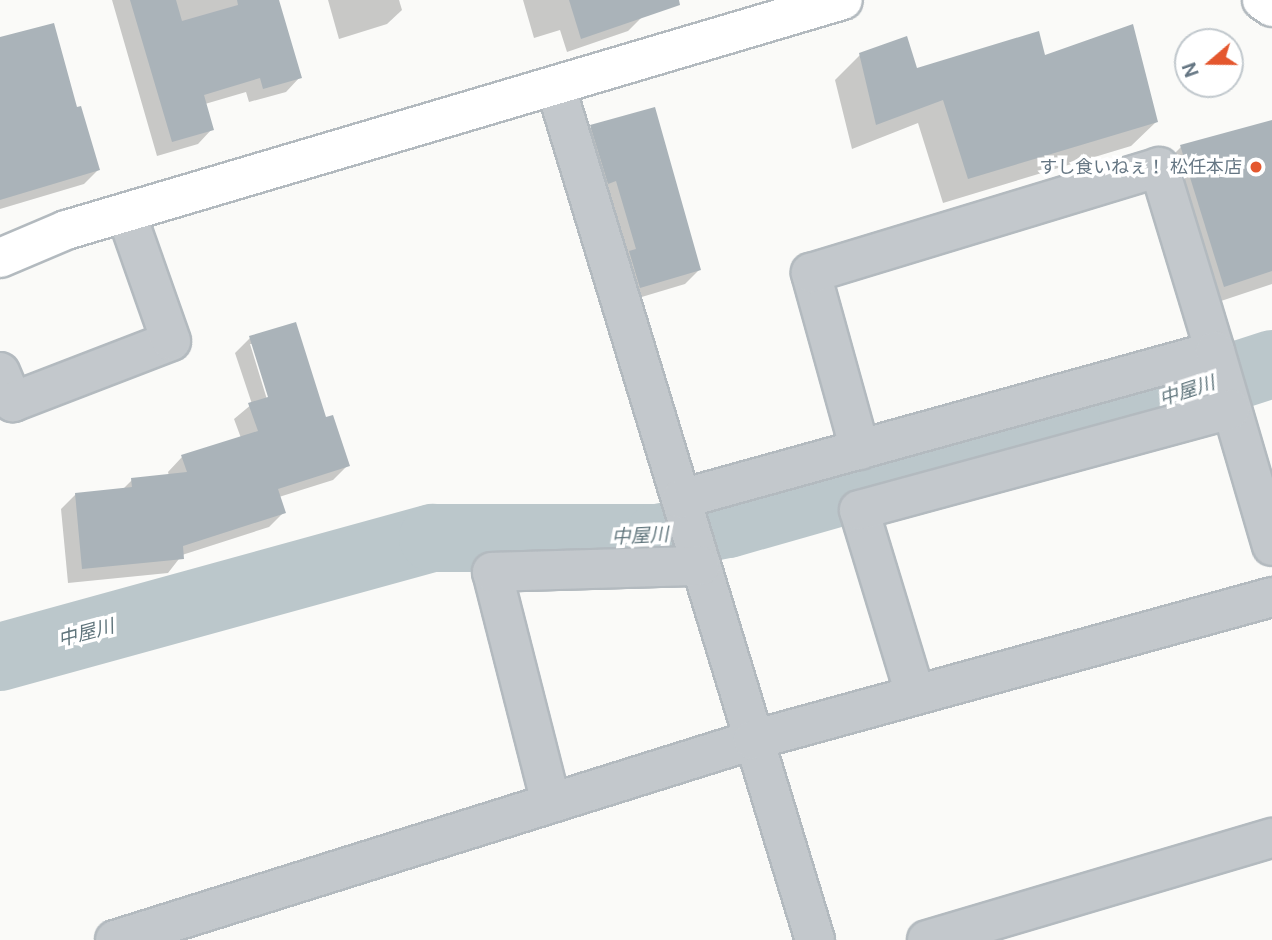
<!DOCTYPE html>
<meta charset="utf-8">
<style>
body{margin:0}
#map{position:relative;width:1272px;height:940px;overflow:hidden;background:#fafaf8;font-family:"DM Sans","Noto Sans JP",sans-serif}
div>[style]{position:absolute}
.shadow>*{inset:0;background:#0003}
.river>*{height:68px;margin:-34px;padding:0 34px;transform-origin:34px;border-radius:34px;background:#bbc7cb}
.building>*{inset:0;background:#aab3b9}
.roads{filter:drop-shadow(2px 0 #b3babf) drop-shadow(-2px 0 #b3babf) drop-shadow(0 2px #b3babf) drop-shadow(0 -2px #b3babf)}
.street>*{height:38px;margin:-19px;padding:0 19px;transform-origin:19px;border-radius:19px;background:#c3c8cc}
.secondary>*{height:38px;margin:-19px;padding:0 19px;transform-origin:19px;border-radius:19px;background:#fff}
.highway>*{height:38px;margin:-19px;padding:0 19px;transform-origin:19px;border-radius:19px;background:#fff}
.dots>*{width:19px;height:19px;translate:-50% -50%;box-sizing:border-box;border:4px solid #fff;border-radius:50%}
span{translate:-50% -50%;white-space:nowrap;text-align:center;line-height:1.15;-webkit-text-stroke:7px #fff;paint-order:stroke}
.poi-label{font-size:18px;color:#657683}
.right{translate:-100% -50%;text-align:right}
.water-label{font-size:19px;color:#60757c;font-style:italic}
.north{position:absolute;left:1174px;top:28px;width:70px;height:70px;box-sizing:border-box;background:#fff;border:2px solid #c1c8cd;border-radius:50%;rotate:250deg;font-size:19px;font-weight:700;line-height:28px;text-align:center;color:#657683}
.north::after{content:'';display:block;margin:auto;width:24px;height:32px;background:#e4572e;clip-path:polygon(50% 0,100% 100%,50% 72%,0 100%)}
</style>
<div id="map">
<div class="shadow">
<i style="clip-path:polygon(112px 0,278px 0,300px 77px,286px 92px,249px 102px,246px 92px,205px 104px,212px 129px,198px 144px,157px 156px)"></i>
<i style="clip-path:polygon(328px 0,399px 0,402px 10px,387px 24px,339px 39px)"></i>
<i style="clip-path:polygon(523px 0,637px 0,642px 17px,628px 31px,567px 52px,560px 30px,534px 38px)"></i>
<i style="clip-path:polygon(0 39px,75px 109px,98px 170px,84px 184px,0 209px)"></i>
<i style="clip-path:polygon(860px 55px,915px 71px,1044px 57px,1156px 122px,1131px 146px,943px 203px,918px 123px,852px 149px,835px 80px)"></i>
<i style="clip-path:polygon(1272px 122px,1272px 284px,1203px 307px,1160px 168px,1181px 147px)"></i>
<i style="clip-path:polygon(591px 127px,699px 270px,685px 284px,625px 302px,576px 141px)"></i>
<i style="clip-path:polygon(evenodd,250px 338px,325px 419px,348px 465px,333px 480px,279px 497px,284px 512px,269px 527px,182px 555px,168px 573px,68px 583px,61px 509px,76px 494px,123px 489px,132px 480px,169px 476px,168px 472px,182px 457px,241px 438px,234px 419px,252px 404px,235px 353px,250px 338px,250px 344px,253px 344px,273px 405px,269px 406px,250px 344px)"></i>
</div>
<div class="river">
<i style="left:0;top:657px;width:449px;rotate:-15.4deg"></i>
<i style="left:433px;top:538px;width:224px"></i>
<i style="left:657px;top:538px;width:72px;rotate:-11.2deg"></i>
<i style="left:728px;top:524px;width:421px;rotate:-15.9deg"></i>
<i style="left:1133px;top:409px;width:146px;rotate:-17.9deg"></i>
</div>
<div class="building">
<i style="clip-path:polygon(130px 0,176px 0,182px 21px,238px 5px,237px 0,279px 0,302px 78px,263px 89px,260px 78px,204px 95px,214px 130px,172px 142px)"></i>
<i style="clip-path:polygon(569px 0,679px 0,680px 5px,581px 39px)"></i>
<i style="clip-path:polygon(54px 23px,77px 107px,81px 106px,100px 170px,0 200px,0 37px)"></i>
<i style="clip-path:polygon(1133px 24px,1158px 122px,968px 179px,943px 100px,876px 125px,859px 53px,907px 36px,917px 68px,1039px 31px,1045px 55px)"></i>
<i style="clip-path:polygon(655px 107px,701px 270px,640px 288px,629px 251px,636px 249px,616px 181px,608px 184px,590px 125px)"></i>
<i style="clip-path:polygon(1272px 120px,1272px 271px,1224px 287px,1180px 145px)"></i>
<i style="clip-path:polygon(296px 322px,326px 417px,333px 415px,350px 466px,278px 489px,286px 513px,183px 546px,184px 559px,82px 569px,75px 493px,132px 487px,131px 478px,187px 472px,181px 455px,258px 431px,248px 403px,268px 397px,249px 336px)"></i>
</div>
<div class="roads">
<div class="street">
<i style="left:556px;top:88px;width:890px;rotate:73.09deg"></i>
<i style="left:0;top:372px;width:33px;rotate:67deg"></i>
<i style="left:13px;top:402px;width:169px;rotate:-21.1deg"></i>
<i style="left:171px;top:341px;width:136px;rotate:-109.4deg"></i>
<i style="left:860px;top:450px;width:184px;rotate:-105.5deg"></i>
<i style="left:811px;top:273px;width:364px;rotate:-16.9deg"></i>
<i style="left:1159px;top:167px;width:192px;rotate:73.1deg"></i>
<i style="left:681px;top:499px;width:554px;rotate:-15.49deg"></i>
<i style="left:1215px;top:351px;width:203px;rotate:73.7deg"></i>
<i style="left:915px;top:694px;width:192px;rotate:-106.9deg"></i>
<i style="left:859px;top:510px;width:385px;rotate:-15.2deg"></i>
<i style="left:551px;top:803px;width:238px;rotate:-104.3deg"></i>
<i style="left:492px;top:572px;width:208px;rotate:-1.7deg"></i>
<i style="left:115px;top:940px;width:669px;rotate:-17.41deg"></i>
<i style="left:753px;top:740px;width:538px;rotate:-15.4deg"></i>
<i style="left:927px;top:940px;width:360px;rotate:-16.5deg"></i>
</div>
<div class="secondary">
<i style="left:0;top:258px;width:72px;rotate:-23deg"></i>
<i style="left:66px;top:230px;width:810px;rotate:-16.49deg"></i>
</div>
<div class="highway">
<i style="left:1262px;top:0;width:12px;rotate:35deg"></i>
</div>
</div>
<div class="dots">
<i style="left:1256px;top:167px;background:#e4572e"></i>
</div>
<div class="poi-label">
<span class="right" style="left:1242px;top:167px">すし食いねぇ！ 松任本店</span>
</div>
<div class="water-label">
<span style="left:1187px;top:391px;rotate:-18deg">中屋川</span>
<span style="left:640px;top:536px;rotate:-3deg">中屋川</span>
<span style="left:86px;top:633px;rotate:-15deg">中屋川</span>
</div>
<div class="north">N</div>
</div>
